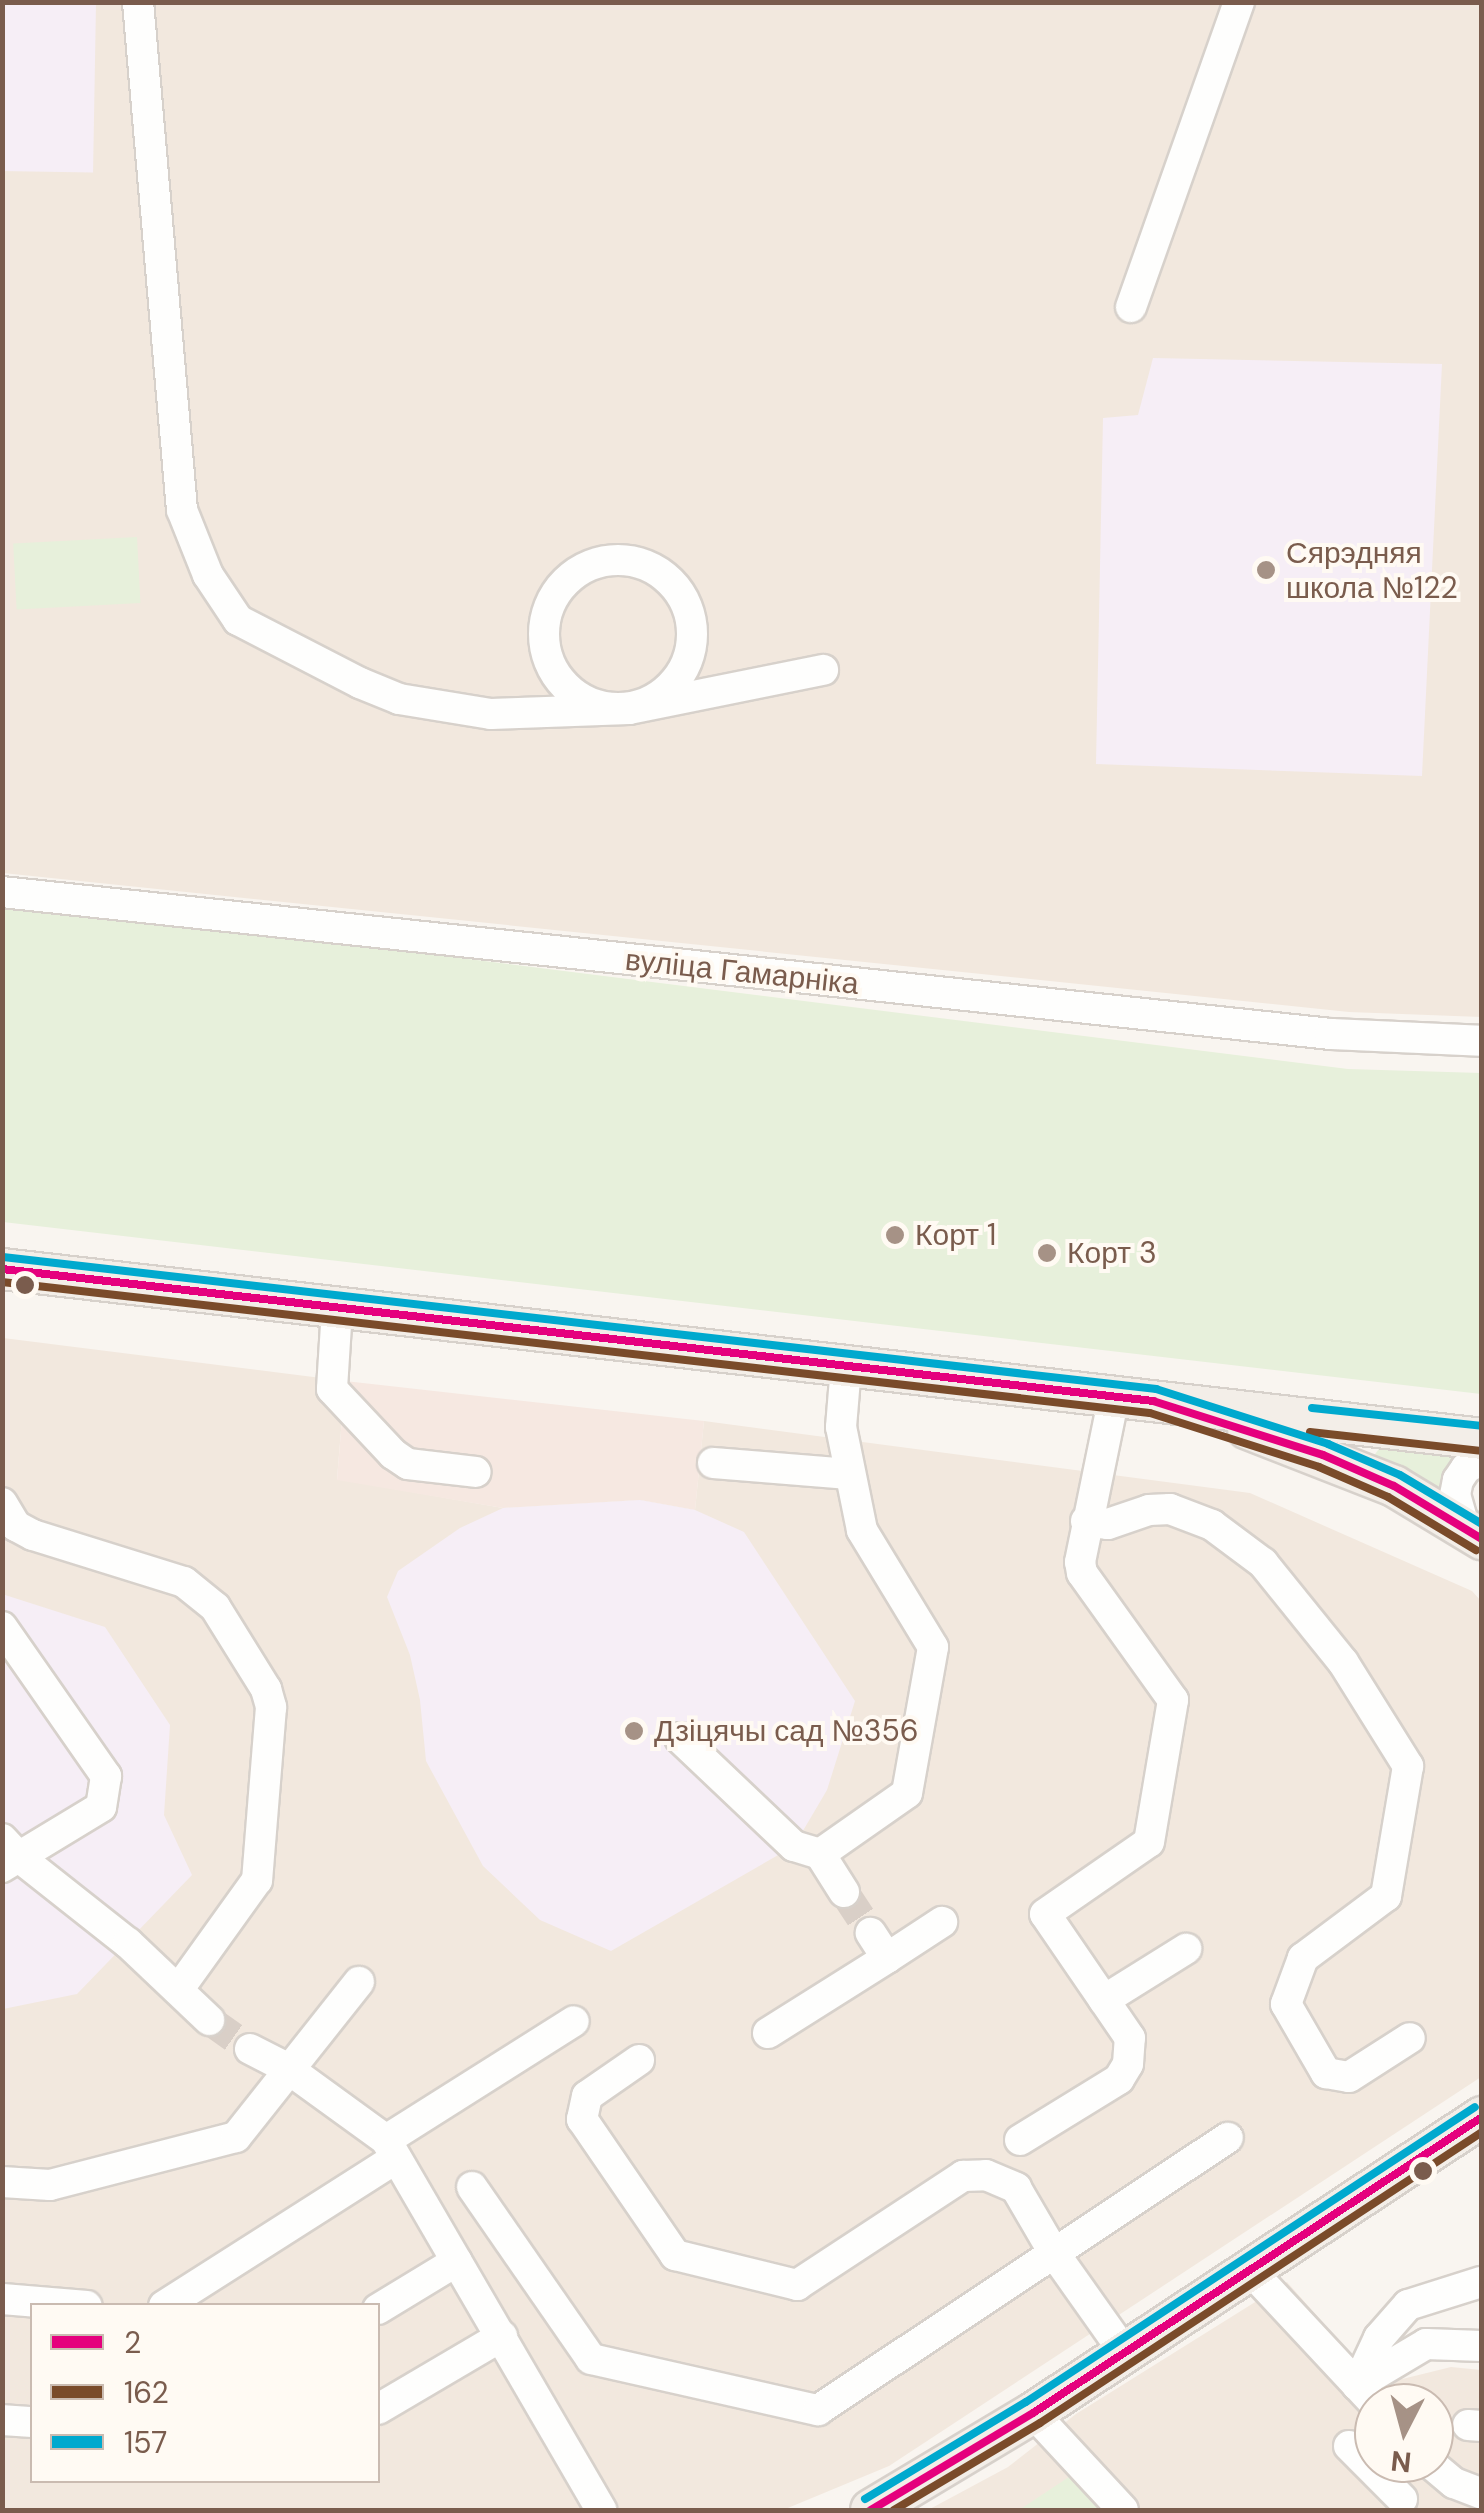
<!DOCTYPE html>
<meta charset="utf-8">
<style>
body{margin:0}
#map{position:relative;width:1484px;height:2513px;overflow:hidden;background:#f9f5f0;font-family:"DM Sans",sans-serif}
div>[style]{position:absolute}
.residential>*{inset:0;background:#f2e8de}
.commercial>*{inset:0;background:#f6e8e1}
.education>*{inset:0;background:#f6eef6;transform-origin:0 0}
.green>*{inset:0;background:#e7f0db;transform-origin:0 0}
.minor-tunnel>*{height:30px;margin-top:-15px;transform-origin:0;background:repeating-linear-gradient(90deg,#d9cfc7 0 30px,transparent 0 45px)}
.roads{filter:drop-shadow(2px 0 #d7d1cb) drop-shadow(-2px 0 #d7d1cb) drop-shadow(0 2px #d7d1cb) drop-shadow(0 -2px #d7d1cb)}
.minor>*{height:30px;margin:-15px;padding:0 15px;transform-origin:15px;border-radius:15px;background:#fefefd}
.minor>.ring{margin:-15px;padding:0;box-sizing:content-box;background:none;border:30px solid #fefefd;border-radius:50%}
.major>*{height:40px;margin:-20px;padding:0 20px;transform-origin:20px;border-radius:20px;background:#f3eee8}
.bus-1>*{height:8px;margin:-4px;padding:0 4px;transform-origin:4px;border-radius:4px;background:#e5007d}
.bus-2>*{height:8px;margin:-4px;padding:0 4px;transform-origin:4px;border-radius:4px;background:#7a4b2a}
.bus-3>*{height:8px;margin:-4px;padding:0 4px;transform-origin:4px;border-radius:4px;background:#00a9ce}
.dots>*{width:28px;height:28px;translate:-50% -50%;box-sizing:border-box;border:5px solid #fffaf3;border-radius:50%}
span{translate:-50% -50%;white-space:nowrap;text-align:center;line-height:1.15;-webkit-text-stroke:8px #fffaf3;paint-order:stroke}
.poi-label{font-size:30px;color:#7a5c4d}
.left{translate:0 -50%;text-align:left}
.street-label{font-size:30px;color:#7a5c4d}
.frame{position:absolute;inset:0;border:5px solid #7a5c4d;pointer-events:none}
.legend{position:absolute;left:30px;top:2303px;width:350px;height:180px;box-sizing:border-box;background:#fffaf3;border:2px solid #cabbb1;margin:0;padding:12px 18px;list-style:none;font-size:30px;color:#7a5c4d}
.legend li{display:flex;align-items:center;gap:20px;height:50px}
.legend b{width:50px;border:2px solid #cabbb1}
.north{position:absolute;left:1354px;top:2383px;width:100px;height:100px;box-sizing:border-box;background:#fffaf3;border:2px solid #cabbb1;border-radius:50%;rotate:186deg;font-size:28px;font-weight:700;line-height:40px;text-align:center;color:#7a5c4d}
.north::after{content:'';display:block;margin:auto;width:35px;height:45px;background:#a69286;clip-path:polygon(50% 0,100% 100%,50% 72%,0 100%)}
</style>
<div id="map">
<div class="residential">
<i style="clip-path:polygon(3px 3px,1481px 3px,1481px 1017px,1349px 1012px,3px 873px)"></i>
<i style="clip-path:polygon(evenodd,3px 1338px,345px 1381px,337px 1479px,503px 1508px,640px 1500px,695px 1510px,704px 1421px,1250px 1493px,1472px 1591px,1481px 1601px,1481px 2077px,889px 2466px,783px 2510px,3px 2510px,3px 1338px,32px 2306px,378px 2306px,378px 2480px,32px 2480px,32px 2306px)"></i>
<i style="clip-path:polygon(evenodd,1287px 2282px,1378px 2385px,1451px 2367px,1481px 2370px,1481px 2510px,928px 2510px,1008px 2467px,1076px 2414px,1287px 2282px,1374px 2403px,1434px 2403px,1434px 2463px,1374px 2463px,1374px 2403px)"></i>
</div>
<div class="commercial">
<i style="clip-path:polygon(345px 1381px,704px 1421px,695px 1510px,640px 1500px,503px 1508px,337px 1480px)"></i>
</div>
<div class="education">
<i style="left:3px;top:2px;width:93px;height:169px;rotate:1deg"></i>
<i style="clip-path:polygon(1153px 358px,1442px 364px,1422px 776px,1096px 764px,1103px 418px,1138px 415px)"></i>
<i style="clip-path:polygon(640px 1500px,695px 1510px,744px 1532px,855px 1701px,827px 1790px,794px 1846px,611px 1951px,540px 1920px,483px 1866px,426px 1761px,420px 1700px,410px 1655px,387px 1597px,398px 1571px,460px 1528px,503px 1508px)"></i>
<i style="clip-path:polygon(2px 1594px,105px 1627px,170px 1725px,164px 1815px,192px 1875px,77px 1994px,3px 2009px)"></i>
</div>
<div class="green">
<i style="left:137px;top:537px;width:66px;height:124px;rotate:87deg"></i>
<i style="clip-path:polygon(3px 901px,1348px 1069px,1481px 1073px,1481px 1394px,3px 1222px)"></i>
<i style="clip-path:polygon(1381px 1446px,1471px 1455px,1449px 1502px,1373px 1457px)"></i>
<i style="clip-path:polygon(1075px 2473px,1107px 2510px,1019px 2510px)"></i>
</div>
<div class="minor-tunnel">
<i style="left:844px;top:1892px;width:49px;rotate:56.6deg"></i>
<i style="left:209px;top:2020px;width:50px;rotate:35.3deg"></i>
</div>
<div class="roads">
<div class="minor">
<i style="left:138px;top:2px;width:510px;rotate:85.05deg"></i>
<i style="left:182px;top:510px;width:70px;rotate:68.2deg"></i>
<i style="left:208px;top:575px;width:54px;rotate:56.3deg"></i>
<i style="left:238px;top:620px;width:137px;rotate:27.3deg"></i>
<i style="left:360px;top:683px;width:42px;rotate:22.3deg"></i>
<i style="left:399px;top:699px;width:93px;rotate:9.3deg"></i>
<i style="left:491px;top:714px;width:138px;rotate:-2.1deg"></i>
<i style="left:629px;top:709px;width:198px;rotate:-11.4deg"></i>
<i style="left:1131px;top:307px;width:324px;rotate:-70.5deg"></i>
<i class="ring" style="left:544px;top:560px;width:118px;height:118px"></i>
<i style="left:2px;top:892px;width:1336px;rotate:6.1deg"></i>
<i style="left:1330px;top:1034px;width:152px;rotate:2.6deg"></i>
<i style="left:337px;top:1309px;width:80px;rotate:93.6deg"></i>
<i style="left:332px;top:1389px;width:89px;rotate:46.8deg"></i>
<i style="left:393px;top:1454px;width:18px;rotate:34deg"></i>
<i style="left:408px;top:1464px;width:68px;rotate:6.7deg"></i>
<i style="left:713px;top:1463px;width:137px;rotate:4.6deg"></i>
<i style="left:2px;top:1503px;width:27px;rotate:59deg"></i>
<i style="left:16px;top:1526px;width:19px;rotate:28deg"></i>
<i style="left:33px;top:1535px;width:158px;rotate:17.3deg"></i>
<i style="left:184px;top:1582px;width:40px;rotate:39deg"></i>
<i style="left:215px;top:1607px;width:97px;rotate:58.1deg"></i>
<i style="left:266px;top:1689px;width:19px;rotate:74deg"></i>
<i style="left:271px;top:1707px;width:174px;rotate:94.6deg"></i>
<i style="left:257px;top:1880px;width:135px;rotate:125.7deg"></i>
<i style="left:1086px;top:1521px;width:22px;rotate:8deg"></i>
<i style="left:1108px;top:1524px;width:43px;rotate:-18.9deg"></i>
<i style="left:1149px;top:1510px;width:21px;rotate:-3deg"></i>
<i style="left:1170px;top:1509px;width:45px;rotate:20.9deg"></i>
<i style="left:1212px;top:1525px;width:64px;rotate:36.7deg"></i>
<i style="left:1263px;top:1563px;width:127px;rotate:51.1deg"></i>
<i style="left:1343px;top:1662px;width:123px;rotate:58deg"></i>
<i style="left:1408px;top:1766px;width:132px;rotate:99.6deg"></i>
<i style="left:1386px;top:1896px;width:104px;rotate:143.2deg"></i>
<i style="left:1303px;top:1958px;width:49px;rotate:110.3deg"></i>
<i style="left:1286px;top:2004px;width:80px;rotate:59.9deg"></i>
<i style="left:1326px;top:2073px;width:23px;rotate:10deg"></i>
<i style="left:1349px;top:2077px;width:72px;rotate:-32.6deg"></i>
<i style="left:1464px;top:1526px;width:32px;rotate:-106deg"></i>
<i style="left:1455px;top:1495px;width:15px;rotate:-79deg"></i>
<i style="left:1458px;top:1480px;width:14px;rotate:-56deg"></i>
<i style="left:1466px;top:1468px;width:18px;rotate:-27deg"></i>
<i style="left:2px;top:1627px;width:182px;rotate:55.1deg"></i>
<i style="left:106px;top:1776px;width:31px;rotate:99deg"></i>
<i style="left:101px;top:1807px;width:116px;rotate:148.8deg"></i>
<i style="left:680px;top:1738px;width:157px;rotate:43.5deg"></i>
<i style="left:794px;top:1846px;width:27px;rotate:17deg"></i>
<i style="left:820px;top:1854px;width:45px;rotate:57.7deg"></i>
<i style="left:2px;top:1839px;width:25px;rotate:47deg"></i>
<i style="left:19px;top:1857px;width:139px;rotate:38.3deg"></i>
<i style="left:128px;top:1943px;width:112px;rotate:43.5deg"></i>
<i style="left:820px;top:1854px;width:106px;rotate:-35deg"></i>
<i style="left:907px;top:1793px;width:148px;rotate:-79.9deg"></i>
<i style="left:933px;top:1647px;width:137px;rotate:-121.3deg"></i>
<i style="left:862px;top:1530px;width:105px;rotate:-101.5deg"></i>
<i style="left:841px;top:1427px;width:61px;rotate:-85.3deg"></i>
<i style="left:887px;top:1958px;width:66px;rotate:-33.2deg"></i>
<i style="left:1104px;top:2000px;width:97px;rotate:-31.9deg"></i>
<i style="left:768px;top:2033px;width:141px;rotate:-32.2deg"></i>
<i style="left:887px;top:1958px;width:30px;rotate:-123deg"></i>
<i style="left:250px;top:2049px;width:42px;rotate:27.2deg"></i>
<i style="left:287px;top:2068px;width:122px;rotate:36deg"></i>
<i style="left:386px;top:2140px;width:428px;rotate:59.8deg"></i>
<i style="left:639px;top:2060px;width:63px;rotate:145.3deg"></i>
<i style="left:587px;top:2096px;width:24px;rotate:102deg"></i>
<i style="left:582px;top:2119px;width:165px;rotate:55.6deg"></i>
<i style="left:675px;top:2255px;width:126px;rotate:13.8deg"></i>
<i style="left:797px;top:2285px;width:199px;rotate:-33.3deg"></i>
<i style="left:963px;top:2176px;width:23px;rotate:-2deg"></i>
<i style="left:986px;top:2175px;width:33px;rotate:23deg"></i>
<i style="left:1016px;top:2188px;width:75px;rotate:59.7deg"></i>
<i style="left:1054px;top:2253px;width:121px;rotate:54.7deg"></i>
<i style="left:386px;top:2140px;width:222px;rotate:-32.3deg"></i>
<i style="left:1020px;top:2140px;width:116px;rotate:-31.6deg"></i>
<i style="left:1119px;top:2079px;width:17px;rotate:-59deg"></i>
<i style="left:1128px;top:2064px;width:26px;rotate:-86deg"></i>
<i style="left:1130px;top:2038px;width:150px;rotate:-124.4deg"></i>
<i style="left:1045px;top:1914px;width:126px;rotate:-34.7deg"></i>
<i style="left:1149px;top:1842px;width:144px;rotate:-80.4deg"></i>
<i style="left:1173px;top:1700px;width:156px;rotate:-125.6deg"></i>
<i style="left:1082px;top:1573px;width:11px;rotate:-100deg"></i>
<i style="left:1080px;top:1562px;width:169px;rotate:-78.4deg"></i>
<i style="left:2px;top:2182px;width:48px;rotate:3.6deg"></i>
<i style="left:50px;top:2185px;width:192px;rotate:-14.5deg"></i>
<i style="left:236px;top:2137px;width:198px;rotate:-51.6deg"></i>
<i style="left:472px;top:2187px;width:209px;rotate:55.3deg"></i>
<i style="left:591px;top:2359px;width:233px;rotate:12.7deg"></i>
<i style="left:818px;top:2410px;width:492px;rotate:-33.6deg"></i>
<i style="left:1249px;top:2269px;width:183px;rotate:47deg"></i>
<i style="left:2px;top:2299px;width:85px;rotate:4.7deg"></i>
<i style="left:164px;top:2306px;width:275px;rotate:-32.5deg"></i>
<i style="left:378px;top:2309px;width:92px;rotate:-31.3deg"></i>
<i style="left:1357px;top:2385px;width:52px;rotate:-64.9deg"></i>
<i style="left:1379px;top:2338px;width:44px;rotate:-48.7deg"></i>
<i style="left:1408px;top:2305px;width:77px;rotate:-17.5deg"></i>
<i style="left:1357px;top:2385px;width:80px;rotate:-30.7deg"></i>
<i style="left:1426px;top:2344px;width:56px;rotate:2deg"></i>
<i style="left:378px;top:2409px;width:144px;rotate:-30.5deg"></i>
<i style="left:1033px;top:2413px;width:132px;rotate:47.1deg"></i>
<i style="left:2px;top:2420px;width:30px;rotate:4deg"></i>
<i style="left:1468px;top:2425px;width:14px;rotate:4deg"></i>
<i style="left:1349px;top:2446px;width:75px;rotate:45deg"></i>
<i style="left:1430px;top:2463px;width:31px;rotate:40deg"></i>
<i style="left:1454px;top:2483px;width:30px;rotate:21deg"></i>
</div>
<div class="major">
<i style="left:2px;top:1269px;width:1490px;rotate:6.55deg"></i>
<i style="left:1248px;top:1429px;width:157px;rotate:21.3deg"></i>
<i style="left:1394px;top:1486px;width:103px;rotate:31.1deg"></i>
<i style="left:871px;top:2510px;width:189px;rotate:-30.9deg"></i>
<i style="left:1033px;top:2413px;width:538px;rotate:-33.39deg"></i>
</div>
</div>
<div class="bus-1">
<i style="left:2px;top:1269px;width:1159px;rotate:6.54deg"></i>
<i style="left:1153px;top:1401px;width:178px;rotate:17.6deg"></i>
<i style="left:1323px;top:1455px;width:77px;rotate:23.6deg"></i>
<i style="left:1394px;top:1486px;width:103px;rotate:31.1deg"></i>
<i style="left:871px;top:2510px;width:189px;rotate:-30.9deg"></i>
<i style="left:1033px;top:2413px;width:538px;rotate:-33.39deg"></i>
</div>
<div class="bus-2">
<i style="left:2px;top:1282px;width:1155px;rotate:6.51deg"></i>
<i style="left:1150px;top:1413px;width:177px;rotate:17.7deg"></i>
<i style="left:1319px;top:1467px;width:75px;rotate:23.5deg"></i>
<i style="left:1388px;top:1497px;width:103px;rotate:31.1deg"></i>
<i style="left:1310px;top:1432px;width:172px;rotate:6.3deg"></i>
<i style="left:894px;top:2510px;width:170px;rotate:-30.8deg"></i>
<i style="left:1040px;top:2423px;width:529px;rotate:-33.36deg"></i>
</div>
<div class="bus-3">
<i style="left:3px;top:1257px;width:1161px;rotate:6.53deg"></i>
<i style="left:1156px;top:1389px;width:181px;rotate:17.7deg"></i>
<i style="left:1328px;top:1444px;width:78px;rotate:23.3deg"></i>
<i style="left:1400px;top:1475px;width:96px;rotate:30.9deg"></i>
<i style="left:1312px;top:1408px;width:171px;rotate:6deg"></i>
<i style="left:865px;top:2499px;width:188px;rotate:-31.1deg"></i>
<i style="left:1026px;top:2402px;width:537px;rotate:-33.31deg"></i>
</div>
<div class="dots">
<i style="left:1266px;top:570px;background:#a69286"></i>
<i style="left:895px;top:1235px;background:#a69286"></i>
<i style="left:1047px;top:1253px;background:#a69286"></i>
<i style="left:25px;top:1285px;background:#7a5c4d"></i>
<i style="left:634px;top:1731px;background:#a69286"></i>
<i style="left:1423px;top:2171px;background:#7a5c4d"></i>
</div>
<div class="poi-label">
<span class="left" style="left:1286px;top:570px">Сярэдняя<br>школа №122</span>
<span class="left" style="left:915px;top:1235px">Корт 1</span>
<span class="left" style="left:1067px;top:1253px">Корт 3</span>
<span class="left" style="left:654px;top:1731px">Дзіцячы сад №356</span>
</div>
<div class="street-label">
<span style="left:742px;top:972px;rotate:6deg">вуліца Гамарніка</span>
</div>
<div class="frame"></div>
<ul class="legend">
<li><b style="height:12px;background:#e5007d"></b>2</li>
<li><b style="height:12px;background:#7a4b2a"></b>162</li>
<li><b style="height:12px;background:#00a9ce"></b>157</li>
</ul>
<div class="north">N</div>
</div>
